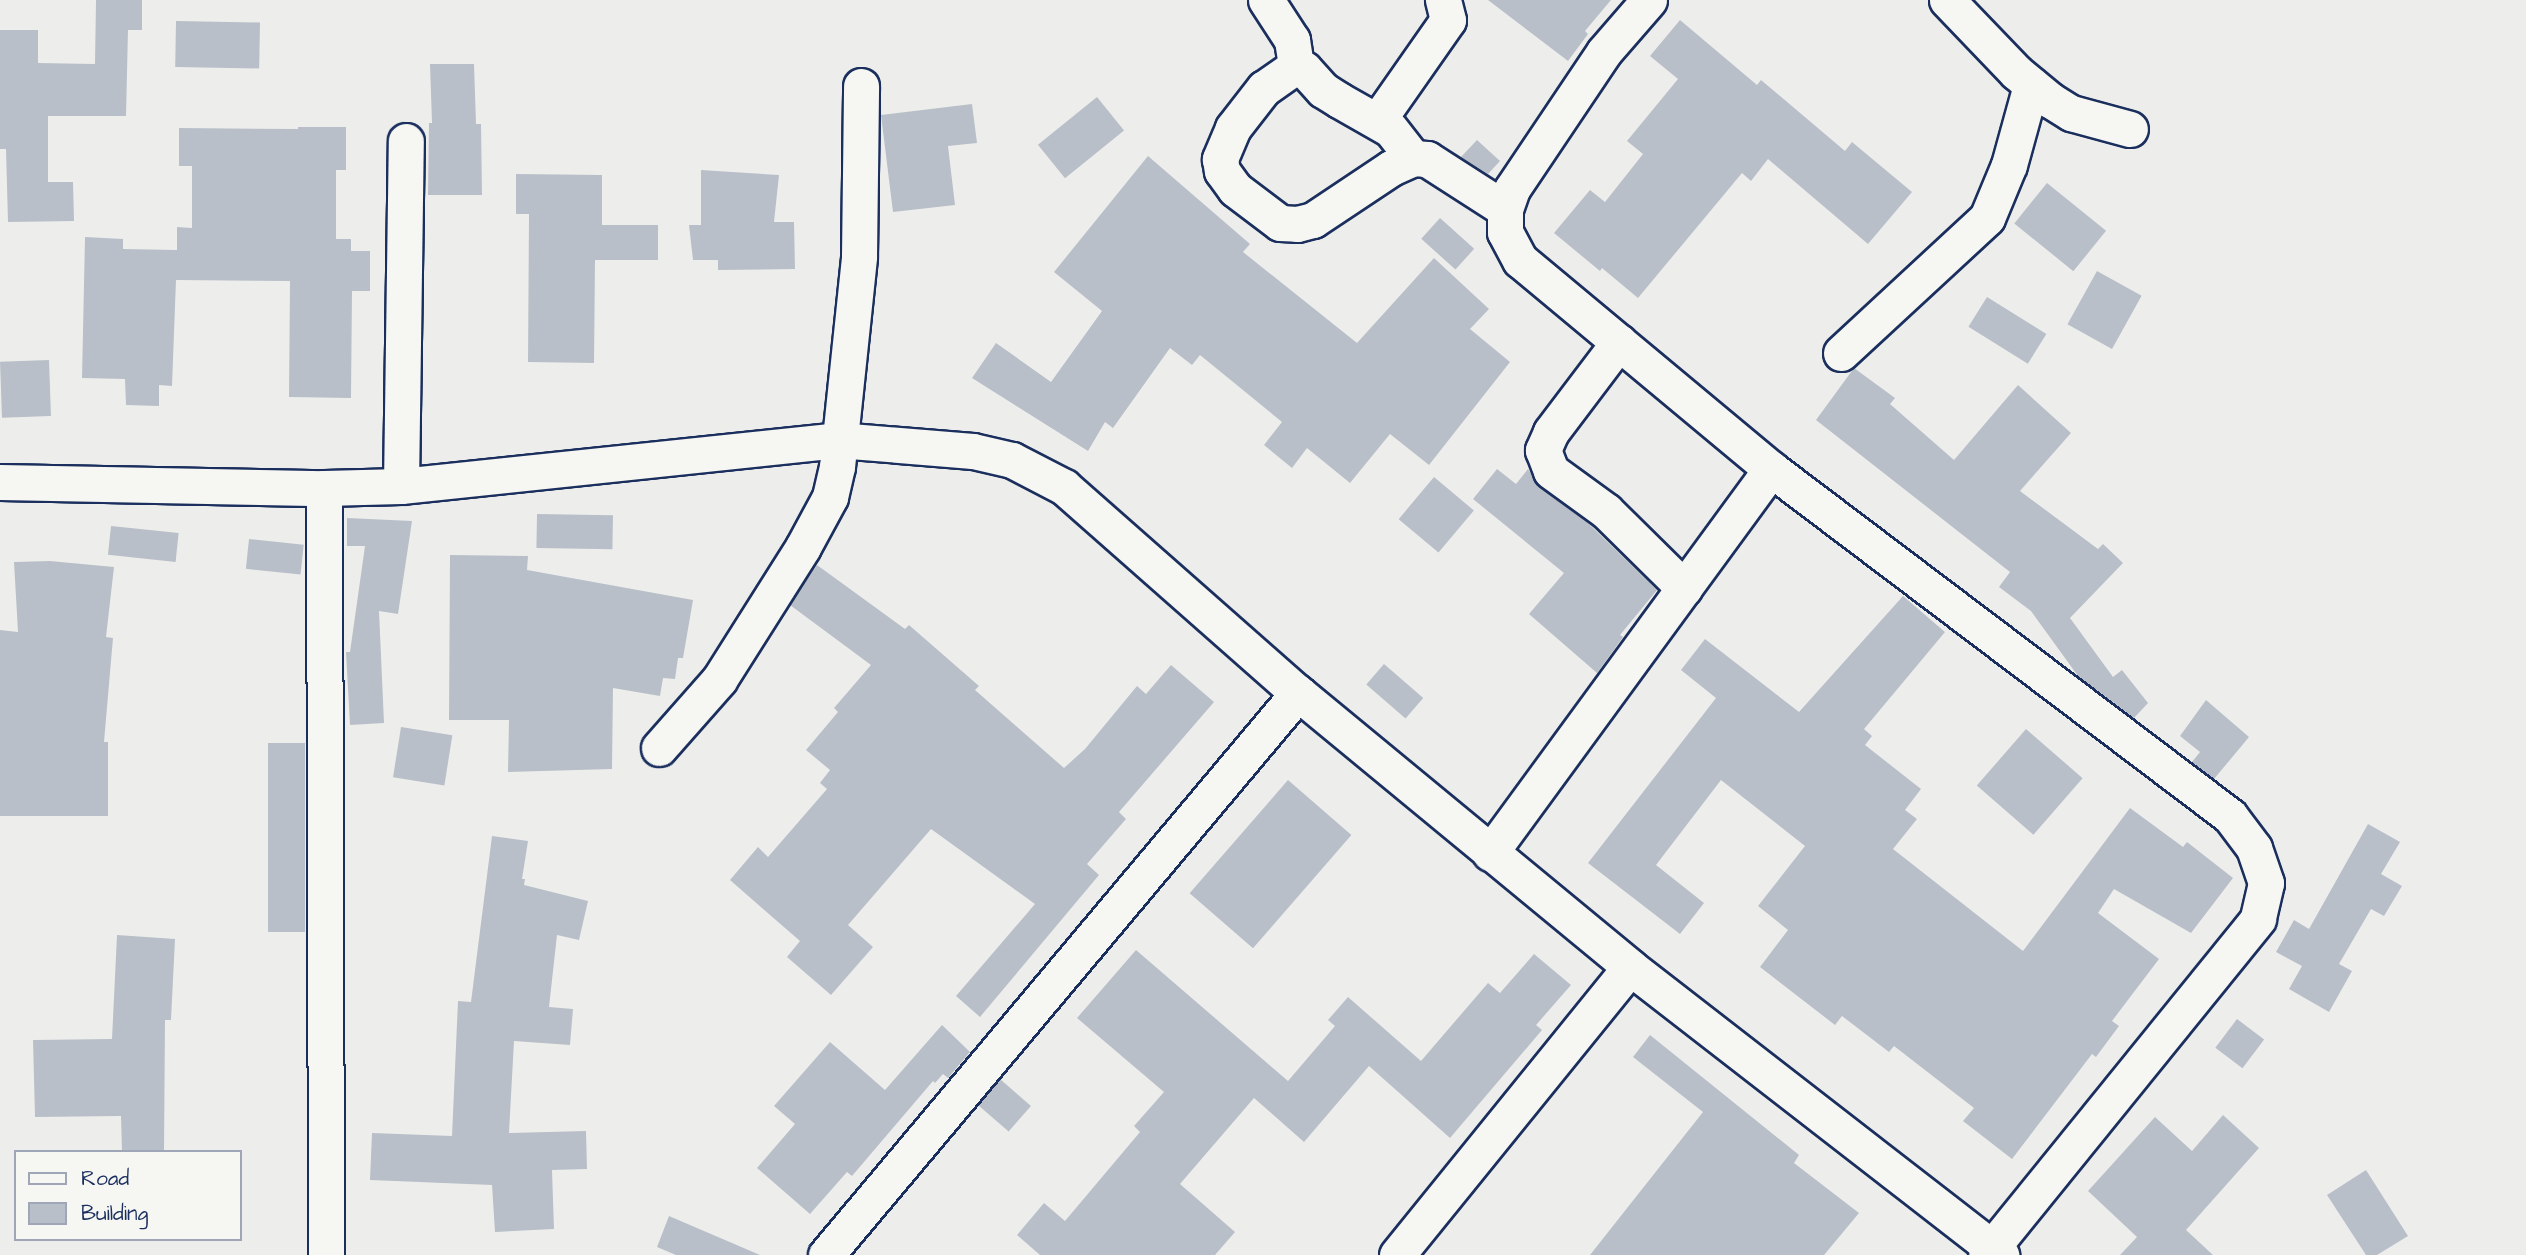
<!DOCTYPE html>
<style>
body{margin:0}
#map{position:relative;width:2526px;height:1255px;overflow:hidden;background:#edeeec;font-family:"Architects Daughter",sans-serif}
div>[style]{position:absolute}
.building>*{inset:0;background:#b9bfc8;transform-origin:0 0}
.roads{filter:drop-shadow(2px 0 #1b2f5e) drop-shadow(-2px 0 #1b2f5e) drop-shadow(0 2px #1b2f5e) drop-shadow(0 -2px #1b2f5e)}
.street>*{height:35px;margin:-17.5px;padding:0 17.5px;transform-origin:17.5px;border-radius:17.5px;background:#f6f6f2}
span{translate:-50% -50%;white-space:nowrap;text-align:center;line-height:1.15;-webkit-text-stroke:7px #f6f6f2;paint-order:stroke}
.legend{position:absolute;left:14px;top:1150px;width:228px;height:91px;box-sizing:border-box;background:#f6f6f2;border:2px solid #9ea6b7;margin:0;padding:9px 12px;list-style:none;font-size:21px;color:#1b2f5e}
.legend li{display:flex;align-items:center;gap:14px;height:35px}
.legend b{width:35px;border:2px solid #9ea6b7}
</style>
<div id="map">
<div class="building">
<i style="clip-path:polygon(96px 0,142px 0,142px 30px,128px 30px,126px 116px,48px 116px,48px 182px,73px 182px,74px 221px,8px 222px,6px 149px,0 149px,0 30px,38px 30px,38px 63px,95px 64px)"></i>
<i style="clip-path:polygon(1488px 0,1611px 0,1585px 31px,1588px 34px,1568px 61px)"></i>
<i style="clip-path:polygon(1680px 20px,1757px 85px,1761px 80px,1845px 151px,1852px 142px,1912px 192px,1868px 244px,1768px 159px,1751px 181px,1742px 173px,1638px 298px,1602px 268px,1600px 271px,1554px 233px,1590px 190px,1605px 202px,1643px 154px,1627px 141px,1678px 79px,1650px 56px)"></i>
<i style="left:176px;top:21px;width:84px;height:46px;rotate:1deg"></i>
<i style="clip-path:polygon(430px 64px,474px 64px,476px 124px,481px 124px,482px 195px,428px 195px,429px 123px,432px 123px)"></i>
<i style="left:1097px;top:97px;width:43px;height:76px;rotate:51deg"></i>
<i style="clip-path:polygon(972px 104px,977px 143px,948px 146px,955px 205px,893px 212px,881px 115px)"></i>
<i style="clip-path:polygon(298px 127px,346px 127px,346px 170px,336px 170px,336px 239px,351px 239px,351px 251px,370px 251px,370px 291px,352px 291px,351px 398px,289px 397px,290px 281px,176px 280px,172px 386px,159px 385px,159px 406px,126px 405px,125px 379px,82px 378px,85px 237px,123px 239px,123px 249px,177px 250px,177px 227px,192px 228px,192px 166px,179px 166px,179px 128px,298px 129px)"></i>
<i style="clip-path:polygon(1477px 140px,1500px 161px,1488px 174px,1461px 157px)"></i>
<i style="clip-path:polygon(1148px 156px,1250px 244px,1243px 252px,1357px 343px,1434px 258px,1489px 309px,1470px 329px,1510px 362px,1429px 465px,1390px 434px,1350px 483px,1307px 448px,1292px 468px,1264px 445px,1282px 422px,1200px 355px,1192px 365px,1170px 348px,1113px 428px,1105px 422px,1088px 451px,972px 378px,996px 343px,1051px 382px,1102px 311px,1054px 272px)"></i>
<i style="clip-path:polygon(701px 170px,779px 175px,774px 222px,794px 222px,795px 269px,718px 270px,718px 260px,693px 260px,689px 225px,701px 225px)"></i>
<i style="clip-path:polygon(516px 174px,602px 175px,602px 225px,658px 225px,658px 260px,595px 260px,594px 363px,528px 362px,529px 214px,516px 214px)"></i>
<i style="left:2047px;top:183px;width:76px;height:52px;rotate:39deg"></i>
<i style="left:1440px;top:218px;width:46px;height:28px;rotate:42deg"></i>
<i style="left:2097px;top:271px;width:51px;height:61px;rotate:29deg"></i>
<i style="left:1987px;top:297px;width:70px;height:35px;rotate:32deg"></i>
<i style="left:49px;top:360px;width:56px;height:49px;rotate:88deg"></i>
<i style="clip-path:polygon(1854px 368px,1895px 398px,1890px 404px,1954px 460px,2018px 385px,2071px 433px,2020px 491px,2098px 549px,2103px 544px,2123px 563px,2070px 618px,2113px 677px,2122px 670px,2148px 703px,2134px 718px,2078px 676px,2031px 611px,1999px 587px,2010px 572px,1816px 420px)"></i>
<i style="clip-path:polygon(1497px 469px,1516px 484px,1528px 469px,1539px 487px,1588px 523px,1657px 590px,1620px 635px,1623px 637px,1597px 673px,1529px 614px,1564px 573px,1473px 499px)"></i>
<i style="left:1434px;top:477px;width:52px;height:55px;rotate:40deg"></i>
<i style="left:537px;top:514px;width:76px;height:34px;rotate:1deg"></i>
<i style="clip-path:polygon(347px 518px,412px 521px,398px 614px,379px 611px,384px 723px,350px 725px,346px 652px,350px 652px,365px 546px,347px 546px)"></i>
<i style="left:111px;top:526px;width:68px;height:29px;rotate:6deg"></i>
<i style="left:249px;top:539px;width:55px;height:30px;rotate:6deg"></i>
<i style="clip-path:polygon(450px 555px,528px 556px,527px 570px,693px 600px,683px 658px,678px 658px,675px 679px,663px 678px,660px 696px,613px 688px,612px 769px,508px 772px,509px 720px,449px 720px)"></i>
<i style="clip-path:polygon(50px 561px,114px 567px,106px 637px,113px 638px,104px 742px,108px 742px,108px 816px,0 816px,0 630px,18px 632px,14px 562px)"></i>
<i style="clip-path:polygon(817px 565px,905px 629px,909px 625px,979px 686px,975px 690px,1064px 768px,1085px 749px,1137px 686px,1146px 694px,1171px 665px,1214px 702px,1119px 812px,1126px 819px,1087px 864px,1099px 875px,980px 1017px,956px 996px,1035px 904px,931px 829px,848px 925px,873px 947px,831px 995px,787px 957px,800px 941px,730px 880px,758px 847px,768px 857px,827px 789px,820px 783px,830px 770px,806px 750px,838px 712px,834px 708px,871px 665px,790px 605px)"></i>
<i style="clip-path:polygon(1903px 596px,1945px 632px,1864px 729px,1872px 736px,1865px 745px,1921px 789px,1905px 810px,1917px 819px,1893px 849px,2023px 951px,2130px 808px,2183px 847px,2187px 842px,2233px 878px,2191px 933px,2114px 889px,2098px 913px,2159px 959px,2112px 1021px,2119px 1026px,2096px 1057px,2092px 1054px,2012px 1159px,1963px 1121px,1974px 1108px,1894px 1046px,1889px 1052px,1842px 1016px,1835px 1025px,1760px 967px,1788px 930px,1758px 906px,1805px 846px,1721px 780px,1656px 865px,1704px 903px,1680px 934px,1588px 863px,1716px 698px,1681px 670px,1705px 639px,1799px 712px)"></i>
<i style="left:1384px;top:664px;width:52px;height:27px;rotate:41deg"></i>
<i style="clip-path:polygon(2206px 700px,2249px 737px,2214px 779px,2192px 762px,2200px 752px,2180px 736px)"></i>
<i style="left:401px;top:727px;width:52px;height:51px;rotate:9deg"></i>
<i style="left:2026px;top:729px;width:75px;height:75px;rotate:41deg"></i>
<i style="left:268px;top:743px;width:37px;height:189px"></i>
<i style="left:1288px;top:780px;width:84px;height:150px;rotate:41deg"></i>
<i style="clip-path:polygon(2368px 824px,2400px 842px,2381px 874px,2402px 886px,2384px 916px,2371px 909px,2339px 964px,2352px 971px,2329px 1012px,2289px 989px,2302px 966px,2276px 952px,2294px 920px,2309px 929px)"></i>
<i style="clip-path:polygon(492px 836px,528px 841px,522px 879px,525px 879px,524px 885px,588px 901px,579px 940px,557px 935px,549px 1007px,573px 1009px,570px 1045px,514px 1041px,509px 1133px,586px 1131px,587px 1169px,552px 1170px,554px 1229px,495px 1232px,492px 1185px,370px 1180px,372px 1133px,452px 1136px,458px 1001px,471px 1002px)"></i>
<i style="clip-path:polygon(117px 935px,175px 939px,171px 1020px,165px 1020px,164px 1152px,122px 1152px,121px 1116px,35px 1117px,33px 1040px,112px 1039px)"></i>
<i style="clip-path:polygon(1136px 950px,1288px 1081px,1335px 1026px,1328px 1020px,1348px 997px,1421px 1061px,1488px 983px,1500px 993px,1534px 954px,1571px 985px,1536px 1025px,1542px 1030px,1450px 1138px,1369px 1066px,1304px 1142px,1254px 1098px,1180px 1184px,1235px 1232px,1215px 1255px,1040px 1255px,1017px 1235px,1044px 1203px,1065px 1221px,1140px 1132px,1134px 1126px,1164px 1092px,1077px 1018px)"></i>
<i style="left:2237px;top:1019px;width:34px;height:36px;rotate:37deg"></i>
<i style="clip-path:polygon(942px 1025px,970px 1052px,948px 1078px,943px 1074px,935px 1083px,933px 1081px,852px 1176px,847px 1172px,810px 1214px,757px 1168px,795px 1124px,774px 1106px,830px 1042px,885px 1090px)"></i>
<i style="clip-path:polygon(1650px 1035px,1799px 1155px,1794px 1163px,1859px 1213px,1824px 1255px,1590px 1255px,1703px 1112px,1633px 1057px)"></i>
<i style="left:1000px;top:1079px;width:41px;height:34px;rotate:41deg"></i>
<i style="clip-path:polygon(2223px 1115px,2259px 1148px,2186px 1230px,2213px 1255px,2120px 1255px,2137px 1237px,2088px 1191px,2155px 1117px,2192px 1151px)"></i>
<i style="clip-path:polygon(2366px 1170px,2408px 1236px,2377px 1255px,2366px 1255px,2327px 1195px)"></i>
<i style="clip-path:polygon(669px 1216px,760px 1255px,676px 1255px,657px 1247px)"></i>
</div>
<div class="roads">
<div class="street">
<i style="left:1266px;top:0;width:48px;rotate:57deg"></i>
<i style="left:1292px;top:40px;width:26px;rotate:81deg"></i>
<i style="left:1649px;top:0;width:69px;rotate:130.9deg"></i>
<i style="left:1604px;top:52px;width:165px;rotate:123.9deg"></i>
<i style="left:1512px;top:189px;width:21px;rotate:109deg"></i>
<i style="left:1505px;top:209px;width:23px;rotate:90deg"></i>
<i style="left:1505px;top:232px;width:32px;rotate:62deg"></i>
<i style="left:1520px;top:260px;width:327px;rotate:39.8deg"></i>
<i style="left:1771px;top:469px;width:575px;rotate:37.09deg"></i>
<i style="left:2230px;top:816px;width:40px;rotate:53deg"></i>
<i style="left:2254px;top:848px;width:37px;rotate:71deg"></i>
<i style="left:2266px;top:883px;width:37px;rotate:103deg"></i>
<i style="left:2258px;top:919px;width:432px;rotate:129deg"></i>
<i style="left:1947px;top:0;width:100px;rotate:46.2deg"></i>
<i style="left:2016px;top:72px;width:44px;rotate:39.5deg"></i>
<i style="left:2050px;top:100px;width:25px;rotate:32deg"></i>
<i style="left:2071px;top:113px;width:61px;rotate:15.2deg"></i>
<i style="left:1378px;top:120px;width:122px;rotate:-55deg"></i>
<i style="left:1448px;top:20px;width:21px;rotate:-104deg"></i>
<i style="left:1413px;top:158px;width:37px;rotate:-128deg"></i>
<i style="left:1390px;top:129px;width:59px;rotate:-150.4deg"></i>
<i style="left:1339px;top:100px;width:19px;rotate:-148deg"></i>
<i style="left:1323px;top:90px;width:28px;rotate:-132deg"></i>
<i style="left:1304px;top:69px;width:9px;rotate:-159deg"></i>
<i style="left:1296px;top:66px;width:39px;rotate:145deg"></i>
<i style="left:1264px;top:88px;width:51px;rotate:127.8deg"></i>
<i style="left:1233px;top:128px;width:34px;rotate:113deg"></i>
<i style="left:1220px;top:159px;width:12px;rotate:81deg"></i>
<i style="left:1222px;top:171px;width:22px;rotate:54deg"></i>
<i style="left:1235px;top:189px;width:56px;rotate:37.1deg"></i>
<i style="left:1280px;top:223px;width:17px;rotate:3deg"></i>
<i style="left:1297px;top:224px;width:16px;rotate:-14deg"></i>
<i style="left:1313px;top:220px;width:94px;rotate:-33.7deg"></i>
<i style="left:1391px;top:168px;width:24px;rotate:-24deg"></i>
<i style="left:1413px;top:158px;width:14px;rotate:4deg"></i>
<i style="left:1427px;top:159px;width:93px;rotate:32.7deg"></i>
<i style="left:1619px;top:342px;width:113px;rotate:127.1deg"></i>
<i style="left:1551px;top:432px;width:20px;rotate:114deg"></i>
<i style="left:1543px;top:450px;width:22px;rotate:69deg"></i>
<i style="left:1551px;top:471px;width:68px;rotate:36deg"></i>
<i style="left:1606px;top:511px;width:110px;rotate:44.6deg"></i>
<i style="left:1841px;top:353px;width:199px;rotate:-42.8deg"></i>
<i style="left:1987px;top:218px;width:57px;rotate:-67.5deg"></i>
<i style="left:2009px;top:165px;width:83px;rotate:-74.6deg"></i>
<i style="left:0;top:482px;width:324px;rotate:1.1deg"></i>
<i style="left:324px;top:488px;width:77px;rotate:-1.5deg"></i>
<i style="left:401px;top:486px;width:439px;rotate:-6deg"></i>
<i style="left:838px;top:440px;width:135px;rotate:4.7deg"></i>
<i style="left:973px;top:451px;width:40px;rotate:13deg"></i>
<i style="left:1012px;top:460px;width:59px;rotate:27.4deg"></i>
<i style="left:1064px;top:487px;width:312px;rotate:41.4deg"></i>
<i style="left:1298px;top:693px;width:430px;rotate:39.5deg"></i>
<i style="left:1630px;top:967px;width:470px;rotate:37.8deg"></i>
<i style="left:401px;top:486px;width:345px;rotate:-89.2deg"></i>
<i style="left:324px;top:488px;width:767px;rotate:89.85deg"></i>
<i style="left:659px;top:748px;width:91px;rotate:-48.6deg"></i>
<i style="left:719px;top:680px;width:157px;rotate:-57.7deg"></i>
<i style="left:803px;top:547px;width:57px;rotate:-61.6deg"></i>
<i style="left:830px;top:497px;width:31px;rotate:-77deg"></i>
<i style="left:837px;top:467px;width:212px;rotate:-84deg"></i>
<i style="left:859px;top:256px;width:170px;rotate:-89.3deg"></i>
<i style="left:1490px;top:853px;width:476px;rotate:-53.8deg"></i>
<i style="left:826px;top:1255px;width:734px;rotate:-49.97deg"></i>
<i style="left:1397px;top:1255px;width:370px;rotate:-51deg"></i>
</div>
</div>
<ul class="legend">
<li><b style="height:9px;background:#f6f6f2"></b>Road</li>
<li><b style="height:19px;background:#b9bfc8"></b>Building</li>
</ul>
</div>
